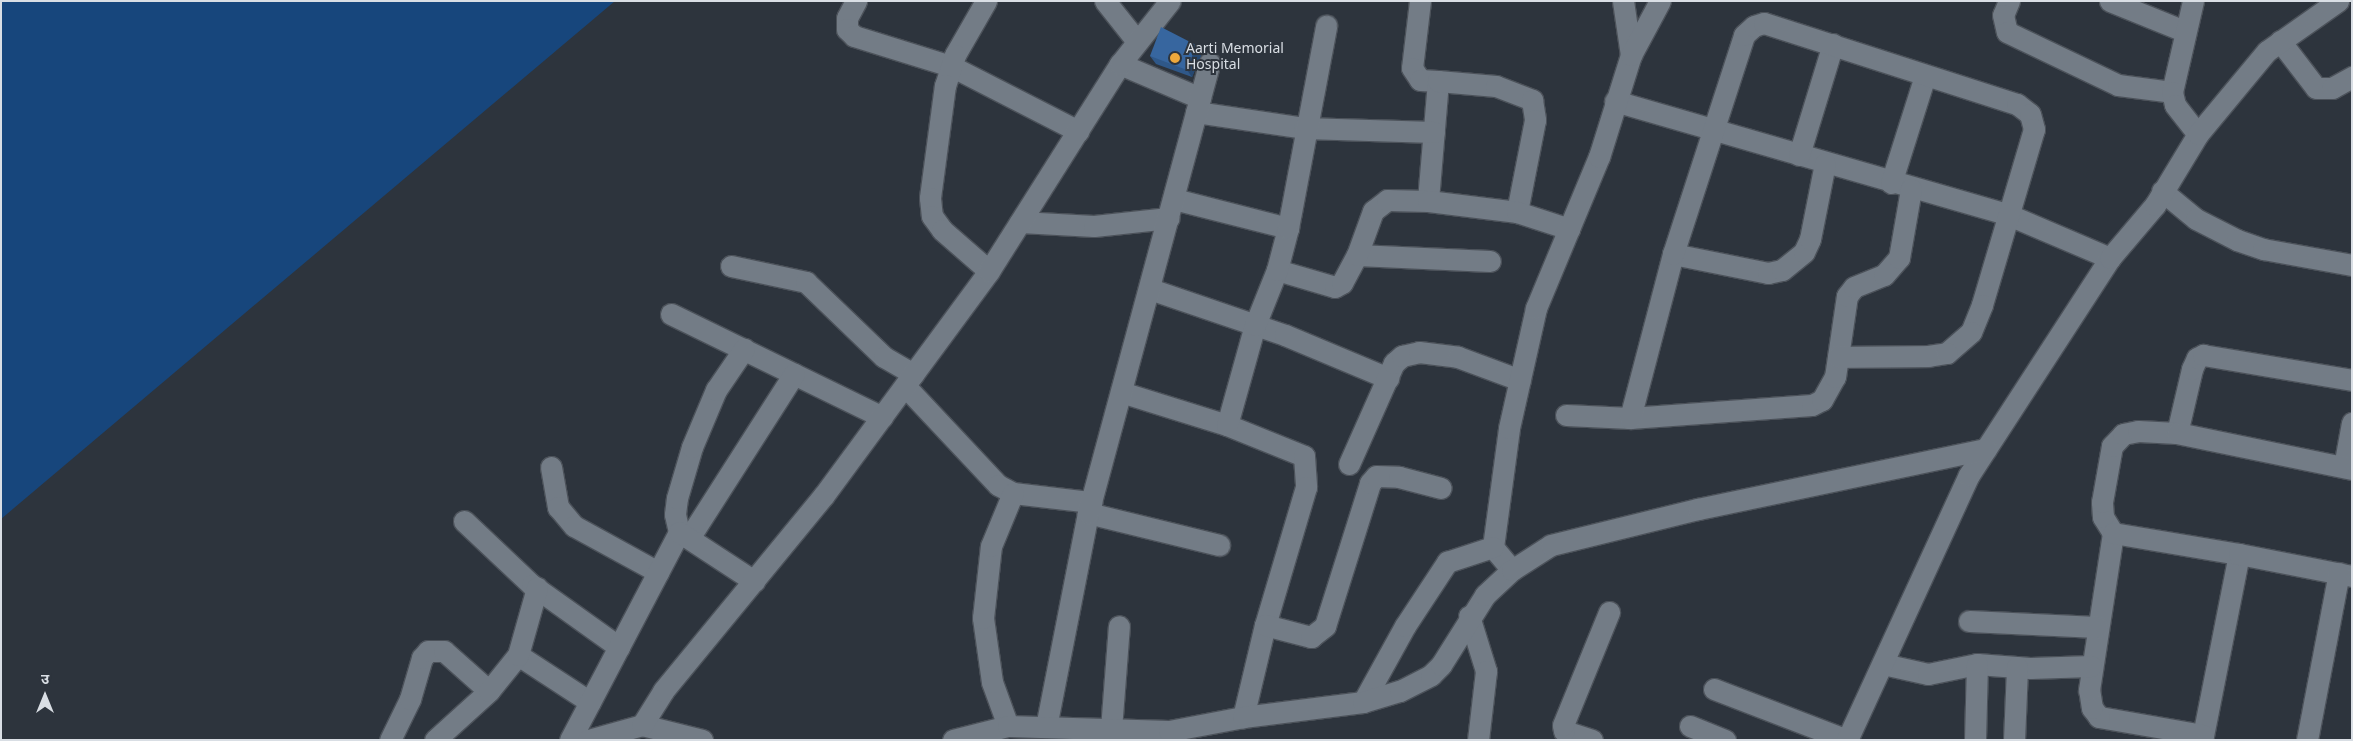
<!DOCTYPE html>
<meta charset="utf-8">
<style>
body{margin:0}
#map{position:relative;width:2353px;height:741px;overflow:hidden;background:#2d343d;font-family:Georgia,"Noto Sans Devanagari",serif}
div>[style]{position:absolute}
.green>*{inset:0;background:#17467c}
.roads{filter:drop-shadow(1px 0 #4c525a) drop-shadow(-1px 0 #4c525a) drop-shadow(0 1px #4c525a) drop-shadow(0 -1px #4c525a)}
.minor>*{height:21px;margin:-10.5px;padding:0 10.5px;transform-origin:10.5px;border-radius:10.5px;background:#737c86}
.wall>*{inset:0;background:#2f5889}
.shaded-wall>*{inset:0;background:#26476f}
.building>*{inset:0;background:#37669f}
.dots>*{width:14px;height:14px;translate:-50% -50%;box-sizing:border-box;border:2px solid #2d343d;border-radius:50%}
span{translate:-50% -50%;white-space:nowrap;text-align:center;line-height:1.15;-webkit-text-stroke:4px #2d343d;paint-order:stroke}
.poi-label{font-size:14px;color:#d9dee4}
.left{translate:0 -50%;text-align:left}
.frame{position:absolute;inset:0;border:2px solid #d9dee4;pointer-events:none}
.north{position:absolute;left:20px;top:671px;width:50px;height:50px;-webkit-text-stroke:4px #2d343d;paint-order:stroke;rotate:0deg;font-size:14px;font-weight:700;line-height:20px;text-align:center;color:#d9dee4}
.north::after{content:'';display:block;margin:auto;width:18px;height:22px;background:#d9dee4;clip-path:polygon(50% 0,100% 100%,50% 72%,0 100%)}
</style>
<div id="map">
<div class="green">
<i style="clip-path:polygon(1px 1px,615px 1px,1px 519px)"></i>
</div>
<div class="roads">
<div class="minor">
<i style="left:856px;top:1px;width:19px;rotate:118deg"></i>
<i style="left:847px;top:18px;width:11px;rotate:90deg"></i>
<i style="left:847px;top:29px;width:10px;rotate:45deg"></i>
<i style="left:854px;top:36px;width:102px;rotate:17.2deg"></i>
<i style="left:951px;top:66px;width:143px;rotate:27.1deg"></i>
<i style="left:986px;top:1px;width:62px;rotate:119.9deg"></i>
<i style="left:955px;top:55px;width:32px;rotate:108deg"></i>
<i style="left:945px;top:85px;width:114px;rotate:97.6deg"></i>
<i style="left:930px;top:198px;width:18px;rotate:84deg"></i>
<i style="left:932px;top:216px;width:17px;rotate:54deg"></i>
<i style="left:942px;top:230px;width:62px;rotate:41.1deg"></i>
<i style="left:1105px;top:1px;width:50px;rotate:51.5deg"></i>
<i style="left:1420px;top:1px;width:67px;rotate:96.8deg"></i>
<i style="left:1412px;top:68px;width:14px;rotate:56deg"></i>
<i style="left:1420px;top:80px;width:18px;rotate:3deg"></i>
<i style="left:1438px;top:81px;width:120px;rotate:94.8deg"></i>
<i style="left:1623px;top:1px;width:55px;rotate:81.6deg"></i>
<i style="left:2009px;top:1px;width:15px;rotate:113deg"></i>
<i style="left:2003px;top:15px;width:17px;rotate:77deg"></i>
<i style="left:2007px;top:32px;width:123px;rotate:25.5deg"></i>
<i style="left:2118px;top:85px;width:54px;rotate:7.4deg"></i>
<i style="left:2110px;top:1px;width:80px;rotate:22.1deg"></i>
<i style="left:2193px;top:1px;width:93px;rotate:103deg"></i>
<i style="left:2172px;top:92px;width:13px;rotate:77deg"></i>
<i style="left:2175px;top:105px;width:37px;rotate:52deg"></i>
<i style="left:2280px;top:41px;width:59px;rotate:52.5deg"></i>
<i style="left:2316px;top:88px;width:16px"></i>
<i style="left:2332px;top:88px;width:23px;rotate:-29deg"></i>
<i style="left:1120px;top:64px;width:87px;rotate:23deg"></i>
<i style="left:1438px;top:81px;width:58px;rotate:4.9deg"></i>
<i style="left:1496px;top:86px;width:39px;rotate:21deg"></i>
<i style="left:1532px;top:100px;width:20px;rotate:81deg"></i>
<i style="left:1535px;top:120px;width:94px;rotate:101.1deg"></i>
<i style="left:1615px;top:101px;width:410px;rotate:16.1deg"></i>
<i style="left:2009px;top:215px;width:110px;rotate:23.1deg"></i>
<i style="left:1196px;top:112px;width:109px;rotate:8.4deg"></i>
<i style="left:1304px;top:128px;width:130px;rotate:1.8deg"></i>
<i style="left:1799px;top:155px;width:116px;rotate:-73deg"></i>
<i style="left:1891px;top:183px;width:112px;rotate:-72.4deg"></i>
<i style="left:2162px;top:191px;width:44px;rotate:39.5deg"></i>
<i style="left:2196px;top:219px;width:46px;rotate:27.1deg"></i>
<i style="left:2237px;top:240px;width:28px;rotate:19deg"></i>
<i style="left:2263px;top:249px;width:90px;rotate:10.2deg"></i>
<i style="left:1174px;top:199px;width:118px;rotate:14.3deg"></i>
<i style="left:1020px;top:222px;width:74px;rotate:3.1deg"></i>
<i style="left:1094px;top:226px;width:75px;rotate:-6.1deg"></i>
<i style="left:1673px;top:254px;width:97px;rotate:11.3deg"></i>
<i style="left:1768px;top:273px;width:14px;rotate:-12deg"></i>
<i style="left:1782px;top:270px;width:28px;rotate:-39deg"></i>
<i style="left:1804px;top:252px;width:14px;rotate:-65deg"></i>
<i style="left:1810px;top:239px;width:77px;rotate:-78.8deg"></i>
<i style="left:1357px;top:255px;width:133px;rotate:2.6deg"></i>
<i style="left:731px;top:266px;width:77px;rotate:12deg"></i>
<i style="left:806px;top:282px;width:108px;rotate:43.9deg"></i>
<i style="left:884px;top:357px;width:34px;rotate:30deg"></i>
<i style="left:1277px;top:270px;width:60px;rotate:16.3deg"></i>
<i style="left:1335px;top:287px;width:8px;rotate:-30deg"></i>
<i style="left:1342px;top:283px;width:32px;rotate:-62deg"></i>
<i style="left:1357px;top:255px;width:47px;rotate:-70deg"></i>
<i style="left:1373px;top:211px;width:18px;rotate:-38deg"></i>
<i style="left:1387px;top:200px;width:41px;rotate:1.4deg"></i>
<i style="left:1428px;top:201px;width:90px;rotate:7deg"></i>
<i style="left:1517px;top:212px;width:55px;rotate:18.1deg"></i>
<i style="left:1150px;top:289px;width:143px;rotate:18.8deg"></i>
<i style="left:1285px;top:335px;width:112px;rotate:22.7deg"></i>
<i style="left:671px;top:314px;width:235px;rotate:26deg"></i>
<i style="left:905px;top:386px;width:136px;rotate:46.8deg"></i>
<i style="left:998px;top:485px;width:17px;rotate:28deg"></i>
<i style="left:1013px;top:493px;width:79px;rotate:6.6deg"></i>
<i style="left:1121px;top:392px;width:111px;rotate:17.3deg"></i>
<i style="left:1227px;top:425px;width:83px;rotate:21.9deg"></i>
<i style="left:1304px;top:456px;width:31px;rotate:86deg"></i>
<i style="left:1306px;top:487px;width:144px;rotate:106.5deg"></i>
<i style="left:1265px;top:625px;width:95px;rotate:103.4deg"></i>
<i style="left:1566px;top:415px;width:64px;rotate:2.7deg"></i>
<i style="left:1630px;top:418px;width:182px;rotate:-4.1deg"></i>
<i style="left:1812px;top:405px;width:11px;rotate:-27deg"></i>
<i style="left:1822px;top:400px;width:26px;rotate:-61deg"></i>
<i style="left:1835px;top:377px;width:82px;rotate:-81.6deg"></i>
<i style="left:1847px;top:296px;width:11px;rotate:-52deg"></i>
<i style="left:1854px;top:287px;width:32px;rotate:-22deg"></i>
<i style="left:1884px;top:275px;width:23px;rotate:-49deg"></i>
<i style="left:1899px;top:258px;width:70px;rotate:-80.1deg"></i>
<i style="left:1630px;top:418px;width:170px;rotate:-75.3deg"></i>
<i style="left:1673px;top:254px;width:230px;rotate:-72deg"></i>
<i style="left:1744px;top:35px;width:13px;rotate:-42deg"></i>
<i style="left:1754px;top:26px;width:10px;rotate:-17deg"></i>
<i style="left:1764px;top:23px;width:266px;rotate:17.8deg"></i>
<i style="left:2017px;top:104px;width:16px;rotate:38deg"></i>
<i style="left:2030px;top:114px;width:16px;rotate:75deg"></i>
<i style="left:2034px;top:129px;width:184px;rotate:106.5deg"></i>
<i style="left:1982px;top:305px;width:29px;rotate:112deg"></i>
<i style="left:1971px;top:332px;width:32px;rotate:139deg"></i>
<i style="left:1947px;top:353px;width:19px;rotate:171deg"></i>
<i style="left:1928px;top:356px;width:90px;rotate:179.4deg"></i>
<i style="left:1227px;top:425px;width:104px;rotate:-74.4deg"></i>
<i style="left:1255px;top:325px;width:59px;rotate:-68.2deg"></i>
<i style="left:1277px;top:270px;width:43px;rotate:-75.3deg"></i>
<i style="left:1288px;top:228px;width:206px;rotate:-79.3deg"></i>
<i style="left:2177px;top:433px;width:66px;rotate:-76.8deg"></i>
<i style="left:2192px;top:369px;width:12px;rotate:-66deg"></i>
<i style="left:2197px;top:358px;width:7px;rotate:-27deg"></i>
<i style="left:2203px;top:355px;width:151px;rotate:9.5deg"></i>
<i style="left:1349px;top:464px;width:111px;rotate:-66deg"></i>
<i style="left:1394px;top:363px;width:11px;rotate:-41deg"></i>
<i style="left:1402px;top:356px;width:17px;rotate:-13deg"></i>
<i style="left:1419px;top:352px;width:39px;rotate:7deg"></i>
<i style="left:1458px;top:357px;width:66px;rotate:20.4deg"></i>
<i style="left:551px;top:467px;width:41px;rotate:80.1deg"></i>
<i style="left:558px;top:507px;width:25px;rotate:50deg"></i>
<i style="left:574px;top:526px;width:96px;rotate:28.7deg"></i>
<i style="left:2344px;top:467px;width:45px;rotate:-79.7deg"></i>
<i style="left:1088px;top:513px;width:135px;rotate:13.7deg"></i>
<i style="left:464px;top:521px;width:93px;rotate:43.3deg"></i>
<i style="left:532px;top:585px;width:107px;rotate:35.5deg"></i>
<i style="left:679px;top:532px;width:18px;rotate:-103deg"></i>
<i style="left:675px;top:514px;width:16px;rotate:-83deg"></i>
<i style="left:677px;top:498px;width:53px;rotate:-73.6deg"></i>
<i style="left:692px;top:447px;width:62px;rotate:-67.2deg"></i>
<i style="left:716px;top:390px;width:50px;rotate:-55.7deg"></i>
<i style="left:2113px;top:533px;width:19px;rotate:-122deg"></i>
<i style="left:2103px;top:517px;width:15px;rotate:-94deg"></i>
<i style="left:2102px;top:502px;width:57px;rotate:-79.9deg"></i>
<i style="left:2112px;top:446px;width:16px;rotate:-47deg"></i>
<i style="left:2123px;top:434px;width:15px;rotate:-11deg"></i>
<i style="left:2138px;top:431px;width:39px;rotate:3deg"></i>
<i style="left:2177px;top:433px;width:179px;rotate:11.6deg"></i>
<i style="left:689px;top:538px;width:195px;rotate:-57.4deg"></i>
<i style="left:2239px;top:554px;width:185px;rotate:101.2deg"></i>
<i style="left:2203px;top:735px;width:106px;rotate:-170.2deg"></i>
<i style="left:2099px;top:717px;width:11px;rotate:-128deg"></i>
<i style="left:2092px;top:708px;width:18px;rotate:-99deg"></i>
<i style="left:2089px;top:690px;width:159px;rotate:-81.3deg"></i>
<i style="left:2113px;top:533px;width:128px;rotate:9.5deg"></i>
<i style="left:2239px;top:554px;width:115px;rotate:11deg"></i>
<i style="left:1512px;top:570px;width:30px;rotate:-130deg"></i>
<i style="left:1493px;top:547px;width:120px;rotate:-82.3deg"></i>
<i style="left:1509px;top:428px;width:123px;rotate:-77.3deg"></i>
<i style="left:1536px;top:308px;width:164px;rotate:-67.4deg"></i>
<i style="left:1599px;top:157px;width:107px;rotate:-72.6deg"></i>
<i style="left:1631px;top:55px;width:61px;rotate:-61.8deg"></i>
<i style="left:1469px;top:616px;width:58px;rotate:72.8deg"></i>
<i style="left:1486px;top:671px;width:69px;rotate:96.6deg"></i>
<i style="left:1969px;top:621px;width:128px;rotate:2.7deg"></i>
<i style="left:1265px;top:625px;width:48px;rotate:14.6deg"></i>
<i style="left:1311px;top:637px;width:18px;rotate:-38deg"></i>
<i style="left:1325px;top:626px;width:150px;rotate:-72.5deg"></i>
<i style="left:1370px;top:483px;width:9px;rotate:-49deg"></i>
<i style="left:1376px;top:476px;width:23px;rotate:2deg"></i>
<i style="left:1399px;top:477px;width:43px;rotate:14.7deg"></i>
<i style="left:518px;top:655px;width:86px;rotate:33.1deg"></i>
<i style="left:1883px;top:664px;width:46px;rotate:12.5deg"></i>
<i style="left:1928px;top:674px;width:50px;rotate:-11.5deg"></i>
<i style="left:1977px;top:664px;width:53px;rotate:4.3deg"></i>
<i style="left:2030px;top:668px;width:61px;rotate:-1.9deg"></i>
<i style="left:1714px;top:689px;width:142px;rotate:21deg"></i>
<i style="left:1847px;top:740px;width:292px;rotate:-65.3deg"></i>
<i style="left:1969px;top:475px;width:259px;rotate:-57deg"></i>
<i style="left:2110px;top:258px;width:70px;rotate:-49.7deg"></i>
<i style="left:2155px;top:205px;width:83px;rotate:-58.8deg"></i>
<i style="left:2198px;top:134px;width:108px;rotate:-50.3deg"></i>
<i style="left:2267px;top:51px;width:87px;rotate:-35.2deg"></i>
<i style="left:1363px;top:702px;width:87px;rotate:-61.1deg"></i>
<i style="left:1405px;top:626px;width:77px;rotate:-56.7deg"></i>
<i style="left:1447px;top:562px;width:48px;rotate:-18.1deg"></i>
<i style="left:642px;top:725px;width:62px;rotate:14deg"></i>
<i style="left:1008px;top:726px;width:47px;rotate:-110deg"></i>
<i style="left:992px;top:682px;width:65px;rotate:-98deg"></i>
<i style="left:983px;top:618px;width:72px;rotate:-83.7deg"></i>
<i style="left:991px;top:546px;width:57px;rotate:-67.5deg"></i>
<i style="left:1690px;top:726px;width:38px;rotate:22deg"></i>
<i style="left:1046px;top:727px;width:218px;rotate:-78.9deg"></i>
<i style="left:1088px;top:513px;width:466px;rotate:-74.9deg"></i>
<i style="left:1111px;top:729px;width:103px;rotate:-85.6deg"></i>
<i style="left:390px;top:740px;width:46px;rotate:-64deg"></i>
<i style="left:410px;top:699px;width:43px;rotate:-73.7deg"></i>
<i style="left:422px;top:658px;width:9px;rotate:-49deg"></i>
<i style="left:428px;top:651px;width:16px"></i>
<i style="left:444px;top:651px;width:60px;rotate:41.6deg"></i>
<i style="left:435px;top:740px;width:73px;rotate:-42.2deg"></i>
<i style="left:489px;top:691px;width:46px;rotate:-51.1deg"></i>
<i style="left:518px;top:655px;width:70px;rotate:-74.2deg"></i>
<i style="left:570px;top:740px;width:235px;rotate:-62.3deg"></i>
<i style="left:679px;top:532px;width:90px;rotate:33.2deg"></i>
<i style="left:588px;top:740px;width:56px;rotate:-15.5deg"></i>
<i style="left:642px;top:725px;width:40px;rotate:-58deg"></i>
<i style="left:663px;top:691px;width:254px;rotate:-50.6deg"></i>
<i style="left:824px;top:495px;width:278px;rotate:-53.6deg"></i>
<i style="left:989px;top:271px;width:245px;rotate:-57.7deg"></i>
<i style="left:1120px;top:64px;width:80px;rotate:-51.6deg"></i>
<i style="left:953px;top:740px;width:57px;rotate:-14.3deg"></i>
<i style="left:1008px;top:726px;width:161px;rotate:1.8deg"></i>
<i style="left:1169px;top:731px;width:75px;rotate:-10.7deg"></i>
<i style="left:1243px;top:717px;width:121px;rotate:-7.1deg"></i>
<i style="left:1363px;top:702px;width:39px;rotate:-17deg"></i>
<i style="left:1400px;top:691px;width:35px;rotate:-27deg"></i>
<i style="left:1431px;top:675px;width:14px;rotate:-45deg"></i>
<i style="left:1441px;top:665px;width:83px;rotate:-57.8deg"></i>
<i style="left:1485px;top:595px;width:37px;rotate:-43deg"></i>
<i style="left:1512px;top:570px;width:46px;rotate:-32.7deg"></i>
<i style="left:1551px;top:545px;width:151px;rotate:-13.8deg"></i>
<i style="left:1698px;top:509px;width:294px;rotate:-11.8deg"></i>
<i style="left:1592px;top:740px;width:29px;rotate:-162deg"></i>
<i style="left:1564px;top:731px;width:6px;rotate:-99deg"></i>
<i style="left:1563px;top:725px;width:122px;rotate:-67.8deg"></i>
<i style="left:1975px;top:740px;width:76px;rotate:-88.5deg"></i>
<i style="left:2014px;top:740px;width:73px;rotate:-87.6deg"></i>
<i style="left:2307px;top:740px;width:170px;rotate:-79.2deg"></i>
</div>
</div>
<div class="wall">
<i style="clip-path:polygon(1202px 53px,1192px 77px,1156px 64px,1150px 56px)"></i>
</div>
<div class="shaded-wall">
<i style="clip-path:polygon(1196px 45px,1202px 53px,1192px 77px,1187px 70px)"></i>
</div>
<div class="building">
<i style="clip-path:polygon(1161px 27px,1196px 45px,1187px 70px,1150px 56px)"></i>
</div>
<div class="dots">
<i style="left:1175px;top:58px;background:#eda83c"></i>
</div>
<div class="poi-label">
<span class="left" style="left:1186px;top:58px">Aarti Memorial<br>Hospital</span>
</div>
<div class="frame"></div>
<div class="north">उ</div>
</div>
